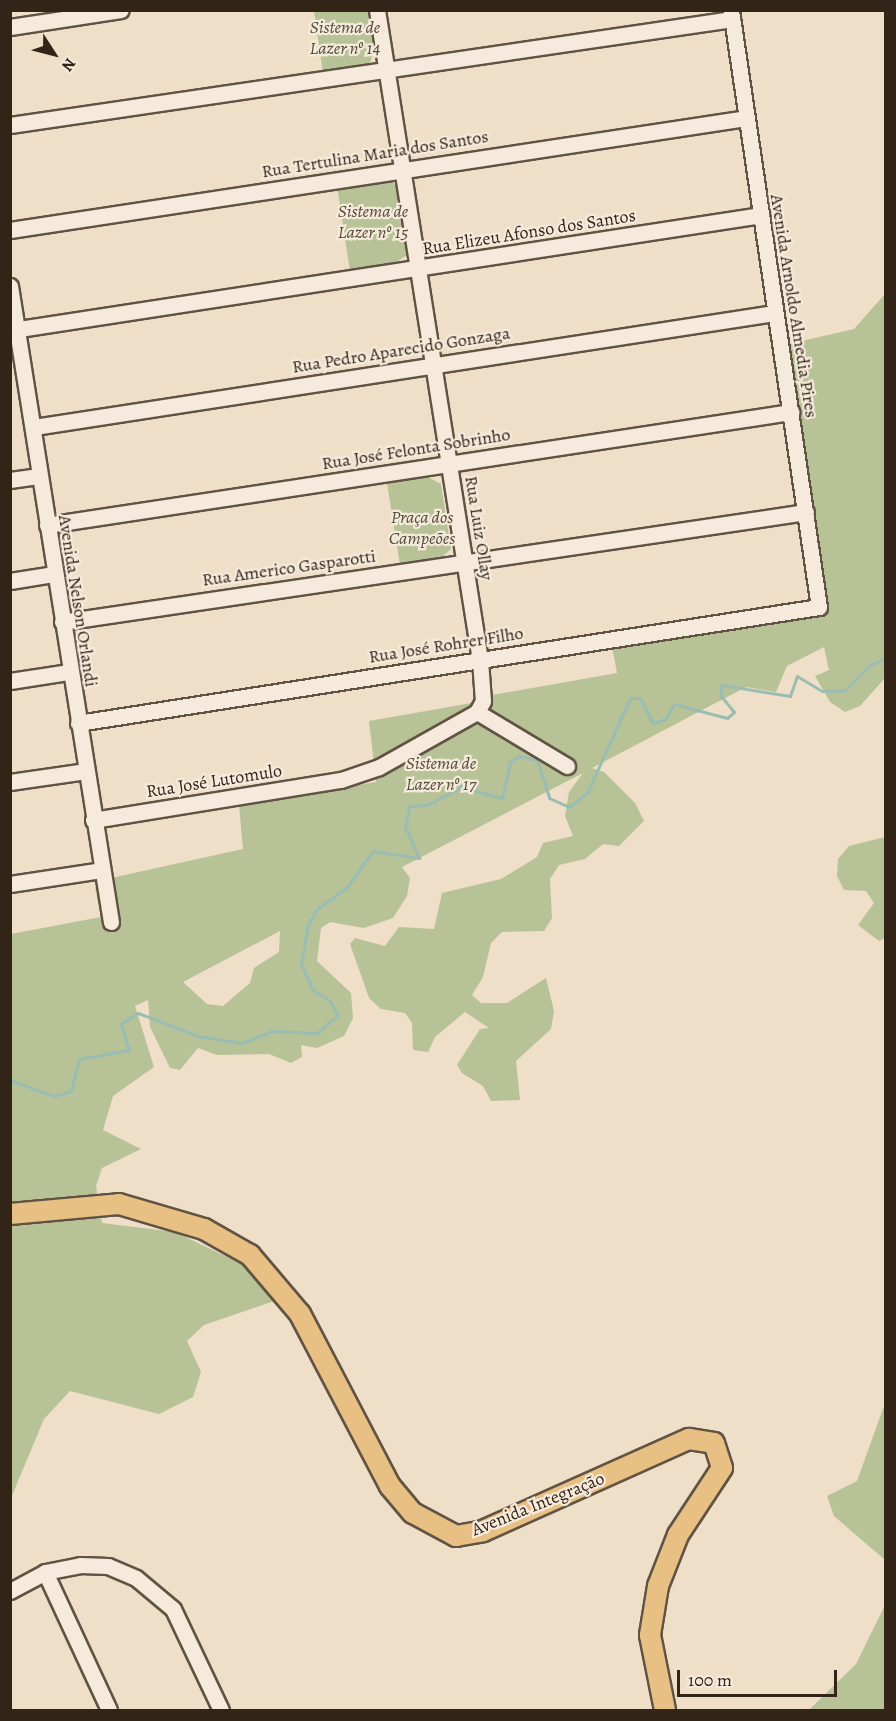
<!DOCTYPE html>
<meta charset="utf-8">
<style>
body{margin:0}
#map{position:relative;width:896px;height:1721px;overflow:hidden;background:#efdfc8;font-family:Alegreya,serif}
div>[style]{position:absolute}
.green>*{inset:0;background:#b7c297}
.stream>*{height:3px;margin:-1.5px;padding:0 1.5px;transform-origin:1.5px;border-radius:1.5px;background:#9abdb3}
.roads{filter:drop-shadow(2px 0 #615343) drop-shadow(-2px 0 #615343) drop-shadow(0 2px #615343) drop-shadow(0 -2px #615343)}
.minor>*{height:15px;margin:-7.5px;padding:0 7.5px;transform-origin:7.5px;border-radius:7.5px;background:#f5eadb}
.major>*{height:20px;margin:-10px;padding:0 10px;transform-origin:10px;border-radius:10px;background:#e8c084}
span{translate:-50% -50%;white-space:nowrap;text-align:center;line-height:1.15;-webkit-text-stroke:4.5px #f5eadb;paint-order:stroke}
.park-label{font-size:18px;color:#534c37;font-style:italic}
.street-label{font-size:18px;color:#322417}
.frame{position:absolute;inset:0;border:12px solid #322417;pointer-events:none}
.north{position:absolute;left:24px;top:24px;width:60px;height:60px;-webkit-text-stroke:4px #f5eadb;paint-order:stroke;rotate:126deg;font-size:16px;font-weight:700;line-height:24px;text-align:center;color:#322417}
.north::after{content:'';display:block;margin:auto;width:21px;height:27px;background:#322417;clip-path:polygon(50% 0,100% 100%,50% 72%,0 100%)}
.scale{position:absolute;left:677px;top:1670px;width:160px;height:27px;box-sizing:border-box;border:3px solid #322417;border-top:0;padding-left:8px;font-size:18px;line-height:21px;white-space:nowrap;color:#322417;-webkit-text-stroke:4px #f5eadb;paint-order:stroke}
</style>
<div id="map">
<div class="green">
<i style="clip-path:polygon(314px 11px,368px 11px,375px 48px,370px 63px,323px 73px)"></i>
<i style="clip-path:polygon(388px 178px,398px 187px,407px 255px,393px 264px,350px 271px,337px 186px)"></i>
<i style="clip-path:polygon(evenodd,885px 294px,885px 678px,860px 706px,845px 712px,830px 702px,815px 676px,829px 670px,824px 647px,787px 666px,776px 692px,746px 687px,592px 768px,604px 772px,635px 803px,644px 821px,619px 846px,603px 844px,585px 859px,559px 865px,550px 879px,552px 918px,544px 931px,502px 932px,491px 943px,483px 977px,472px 995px,481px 1003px,507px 1003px,546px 978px,554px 1011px,551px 1029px,516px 1061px,520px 1100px,491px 1101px,483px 1086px,462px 1073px,457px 1065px,480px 1029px,489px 1028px,465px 1012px,435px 1037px,428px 1052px,413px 1050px,412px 1023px,405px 1013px,381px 1009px,369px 998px,350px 944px,355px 938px,385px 946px,399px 927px,434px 929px,442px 893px,501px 879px,537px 857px,543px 843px,573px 836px,565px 816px,569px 792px,583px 773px,402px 867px,410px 878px,407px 896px,393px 918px,364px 928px,330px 922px,321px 928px,317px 961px,351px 993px,353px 1018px,344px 1036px,317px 1048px,301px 1045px,302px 1057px,291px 1063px,269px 1054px,217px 1055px,198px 1048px,180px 1070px,170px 1068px,150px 1027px,148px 1000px,135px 1006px,154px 1067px,113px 1096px,103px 1130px,141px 1149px,102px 1168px,96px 1186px,102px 1223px,175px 1232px,246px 1266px,277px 1300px,204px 1325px,187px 1341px,201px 1372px,193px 1397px,159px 1414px,70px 1391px,44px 1419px,11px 1498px,11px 934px,101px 917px,95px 887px,111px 878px,243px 849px,239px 805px,376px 782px,369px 721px,477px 702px,487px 666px,492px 695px,617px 673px,612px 647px,819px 607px,780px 346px,854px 329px,885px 294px,280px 931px,279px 952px,254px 968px,250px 983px,223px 1006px,207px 1004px,183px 982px,280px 931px)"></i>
<i style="clip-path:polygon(424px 475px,441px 484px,451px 549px,442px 557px,400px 565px,387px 483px)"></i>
<i style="clip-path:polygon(885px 837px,885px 938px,879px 941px,858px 925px,874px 903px,866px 891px,844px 890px,837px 876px,838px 859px,849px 846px)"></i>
<i style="clip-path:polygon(885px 1403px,885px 1560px,834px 1516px,827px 1496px,857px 1481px)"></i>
<i style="clip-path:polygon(885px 1605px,885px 1710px,809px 1710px,856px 1664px)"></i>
</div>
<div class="stream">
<i style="left:10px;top:1080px;width:47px;rotate:20deg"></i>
<i style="left:54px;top:1096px;width:18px;rotate:-16deg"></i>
<i style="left:71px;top:1091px;width:33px;rotate:-76deg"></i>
<i style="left:79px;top:1059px;width:51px;rotate:-10.2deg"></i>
<i style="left:129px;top:1050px;width:27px;rotate:-107deg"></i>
<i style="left:121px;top:1024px;width:20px;rotate:-33deg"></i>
<i style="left:138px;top:1013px;width:64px;rotate:21deg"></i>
<i style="left:198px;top:1036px;width:45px;rotate:9deg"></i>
<i style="left:242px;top:1043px;width:32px;rotate:-22deg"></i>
<i style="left:272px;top:1031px;width:45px;rotate:2.5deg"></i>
<i style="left:317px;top:1033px;width:28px;rotate:-41deg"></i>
<i style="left:338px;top:1015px;width:16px;rotate:-120deg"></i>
<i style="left:330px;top:1001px;width:20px;rotate:-147deg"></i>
<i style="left:313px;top:990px;width:29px;rotate:-115deg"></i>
<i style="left:301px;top:964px;width:40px;rotate:-80deg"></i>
<i style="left:308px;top:925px;width:18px;rotate:-61deg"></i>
<i style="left:317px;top:909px;width:37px;rotate:-36deg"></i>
<i style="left:347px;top:887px;width:44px;rotate:-54.2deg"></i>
<i style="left:373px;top:851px;width:47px;rotate:8.7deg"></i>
<i style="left:419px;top:858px;width:34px;rotate:-114deg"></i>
<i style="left:405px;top:827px;width:21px;rotate:-79deg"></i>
<i style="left:409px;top:806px;width:18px;rotate:-3deg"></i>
<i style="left:427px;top:805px;width:38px;rotate:-28deg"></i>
<i style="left:461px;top:787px;width:42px;rotate:15deg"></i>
<i style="left:502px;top:798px;width:37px;rotate:-77deg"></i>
<i style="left:510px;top:762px;width:11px;rotate:-34deg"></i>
<i style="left:519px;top:756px;width:18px;rotate:13deg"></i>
<i style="left:537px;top:760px;width:40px;rotate:72deg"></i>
<i style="left:549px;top:798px;width:22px;rotate:24deg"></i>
<i style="left:569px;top:807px;width:23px;rotate:-38deg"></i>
<i style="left:587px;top:793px;width:104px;rotate:-65.6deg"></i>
<i style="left:630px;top:698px;width:10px"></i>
<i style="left:640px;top:698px;width:28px;rotate:63deg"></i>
<i style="left:653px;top:723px;width:13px;rotate:-18deg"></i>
<i style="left:665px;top:719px;width:17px;rotate:-59deg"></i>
<i style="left:674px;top:704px;width:55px;rotate:14.8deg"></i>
<i style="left:727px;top:718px;width:9px;rotate:-41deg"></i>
<i style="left:734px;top:712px;width:22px;rotate:-129deg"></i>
<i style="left:720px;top:695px;width:10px;rotate:-79deg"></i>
<i style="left:722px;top:685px;width:69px;rotate:9.2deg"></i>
<i style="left:790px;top:696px;width:21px;rotate:-71deg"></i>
<i style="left:797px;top:676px;width:29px;rotate:31deg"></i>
<i style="left:822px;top:691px;width:23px;rotate:-2deg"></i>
<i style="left:845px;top:690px;width:35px;rotate:-45deg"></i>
<i style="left:870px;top:665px;width:17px;rotate:-24deg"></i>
</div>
<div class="roads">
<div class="minor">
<i style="left:377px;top:10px;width:658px;rotate:81deg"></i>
<i style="left:480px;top:660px;width:41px;rotate:85.8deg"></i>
<i style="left:483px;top:701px;width:13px;rotate:119deg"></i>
<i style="left:10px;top:27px;width:112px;rotate:-8.7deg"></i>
<i style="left:10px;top:125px;width:730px;rotate:-8.35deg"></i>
<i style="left:10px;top:230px;width:744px;rotate:-8.65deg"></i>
<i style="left:10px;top:286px;width:644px;rotate:80.98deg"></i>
<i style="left:19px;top:329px;width:751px;rotate:-8.73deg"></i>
<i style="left:34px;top:427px;width:749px;rotate:-8.76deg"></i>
<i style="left:10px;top:480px;width:28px;rotate:-8deg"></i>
<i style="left:47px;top:525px;width:753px;rotate:-8.64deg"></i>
<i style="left:10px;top:581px;width:45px;rotate:-9deg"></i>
<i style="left:62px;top:622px;width:752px;rotate:-8.41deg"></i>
<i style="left:10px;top:681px;width:60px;rotate:-8.7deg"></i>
<i style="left:477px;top:712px;width:105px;rotate:31deg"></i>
<i style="left:78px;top:723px;width:750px;rotate:-8.9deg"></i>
<i style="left:819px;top:607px;width:603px;rotate:-98.39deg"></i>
<i style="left:10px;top:782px;width:77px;rotate:-8.2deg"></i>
<i style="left:93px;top:820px;width:251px;rotate:-9.2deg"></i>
<i style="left:341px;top:780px;width:40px;rotate:-18.9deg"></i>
<i style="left:379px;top:767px;width:112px;rotate:-29.3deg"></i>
<i style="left:10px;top:884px;width:92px;rotate:-8.7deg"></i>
<i style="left:45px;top:1572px;width:152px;rotate:65.1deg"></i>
<i style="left:10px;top:1591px;width:40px;rotate:-28deg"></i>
<i style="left:45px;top:1572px;width:36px;rotate:-11deg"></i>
<i style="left:80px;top:1565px;width:28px;rotate:2deg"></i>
<i style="left:108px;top:1566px;width:30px;rotate:23deg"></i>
<i style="left:136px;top:1578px;width:48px;rotate:40deg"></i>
<i style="left:173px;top:1609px;width:112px;rotate:64.6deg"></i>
</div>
<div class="major">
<i style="left:10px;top:1214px;width:109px;rotate:-5.2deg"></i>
<i style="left:119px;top:1204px;width:89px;rotate:16.4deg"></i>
<i style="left:204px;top:1229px;width:53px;rotate:29.5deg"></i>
<i style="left:250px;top:1255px;width:77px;rotate:49.7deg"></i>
<i style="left:300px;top:1314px;width:194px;rotate:62.4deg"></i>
<i style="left:390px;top:1486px;width:35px;rotate:50deg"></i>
<i style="left:413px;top:1513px;width:49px;rotate:28.1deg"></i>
<i style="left:456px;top:1536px;width:27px;rotate:-10deg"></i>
<i style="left:483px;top:1531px;width:226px;rotate:-24.1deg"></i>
<i style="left:689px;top:1439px;width:25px;rotate:9deg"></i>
<i style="left:714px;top:1443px;width:26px;rotate:72deg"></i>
<i style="left:722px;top:1468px;width:80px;rotate:123.3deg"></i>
<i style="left:678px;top:1535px;width:55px;rotate:111.4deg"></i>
<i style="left:658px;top:1586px;width:50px;rotate:99.3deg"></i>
<i style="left:650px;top:1635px;width:76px;rotate:78.7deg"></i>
</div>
</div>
<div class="park-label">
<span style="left:345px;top:38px">Sistema de<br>Lazer nº 14</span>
<span style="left:373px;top:222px">Sistema de<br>Lazer nº 15</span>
<span style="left:422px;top:528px">Praça dos<br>Campeões</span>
<span style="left:441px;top:774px">Sistema de<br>Lazer nº 17</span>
</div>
<div class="street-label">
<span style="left:375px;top:154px;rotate:-9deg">Rua Tertulina Maria dos Santos</span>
<span style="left:529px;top:232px;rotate:-9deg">Rua Elizeu Afonso dos Santos</span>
<span style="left:794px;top:306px;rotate:81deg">Avenida Arnoldo Almedia Pires</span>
<span style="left:401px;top:350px;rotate:-9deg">Rua Pedro Aparecido Gonzaga</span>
<span style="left:416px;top:449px;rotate:-9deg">Rua José Felonta Sobrinho</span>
<span style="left:479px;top:528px;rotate:81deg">Rua Luiz Ollay</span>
<span style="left:289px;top:568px;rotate:-8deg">Rua Americo Gasparotti</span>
<span style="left:78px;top:601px;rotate:81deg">Avenida Nelson Orlandi</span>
<span style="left:446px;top:645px;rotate:-9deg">Rua José Rohrer Filho</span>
<span style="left:214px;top:781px;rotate:-9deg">Rua José Lutomulo</span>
<span style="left:538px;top:1504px;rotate:-22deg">Avenida Integração</span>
</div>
<div class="frame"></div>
<div class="north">N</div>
<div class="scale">100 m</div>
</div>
